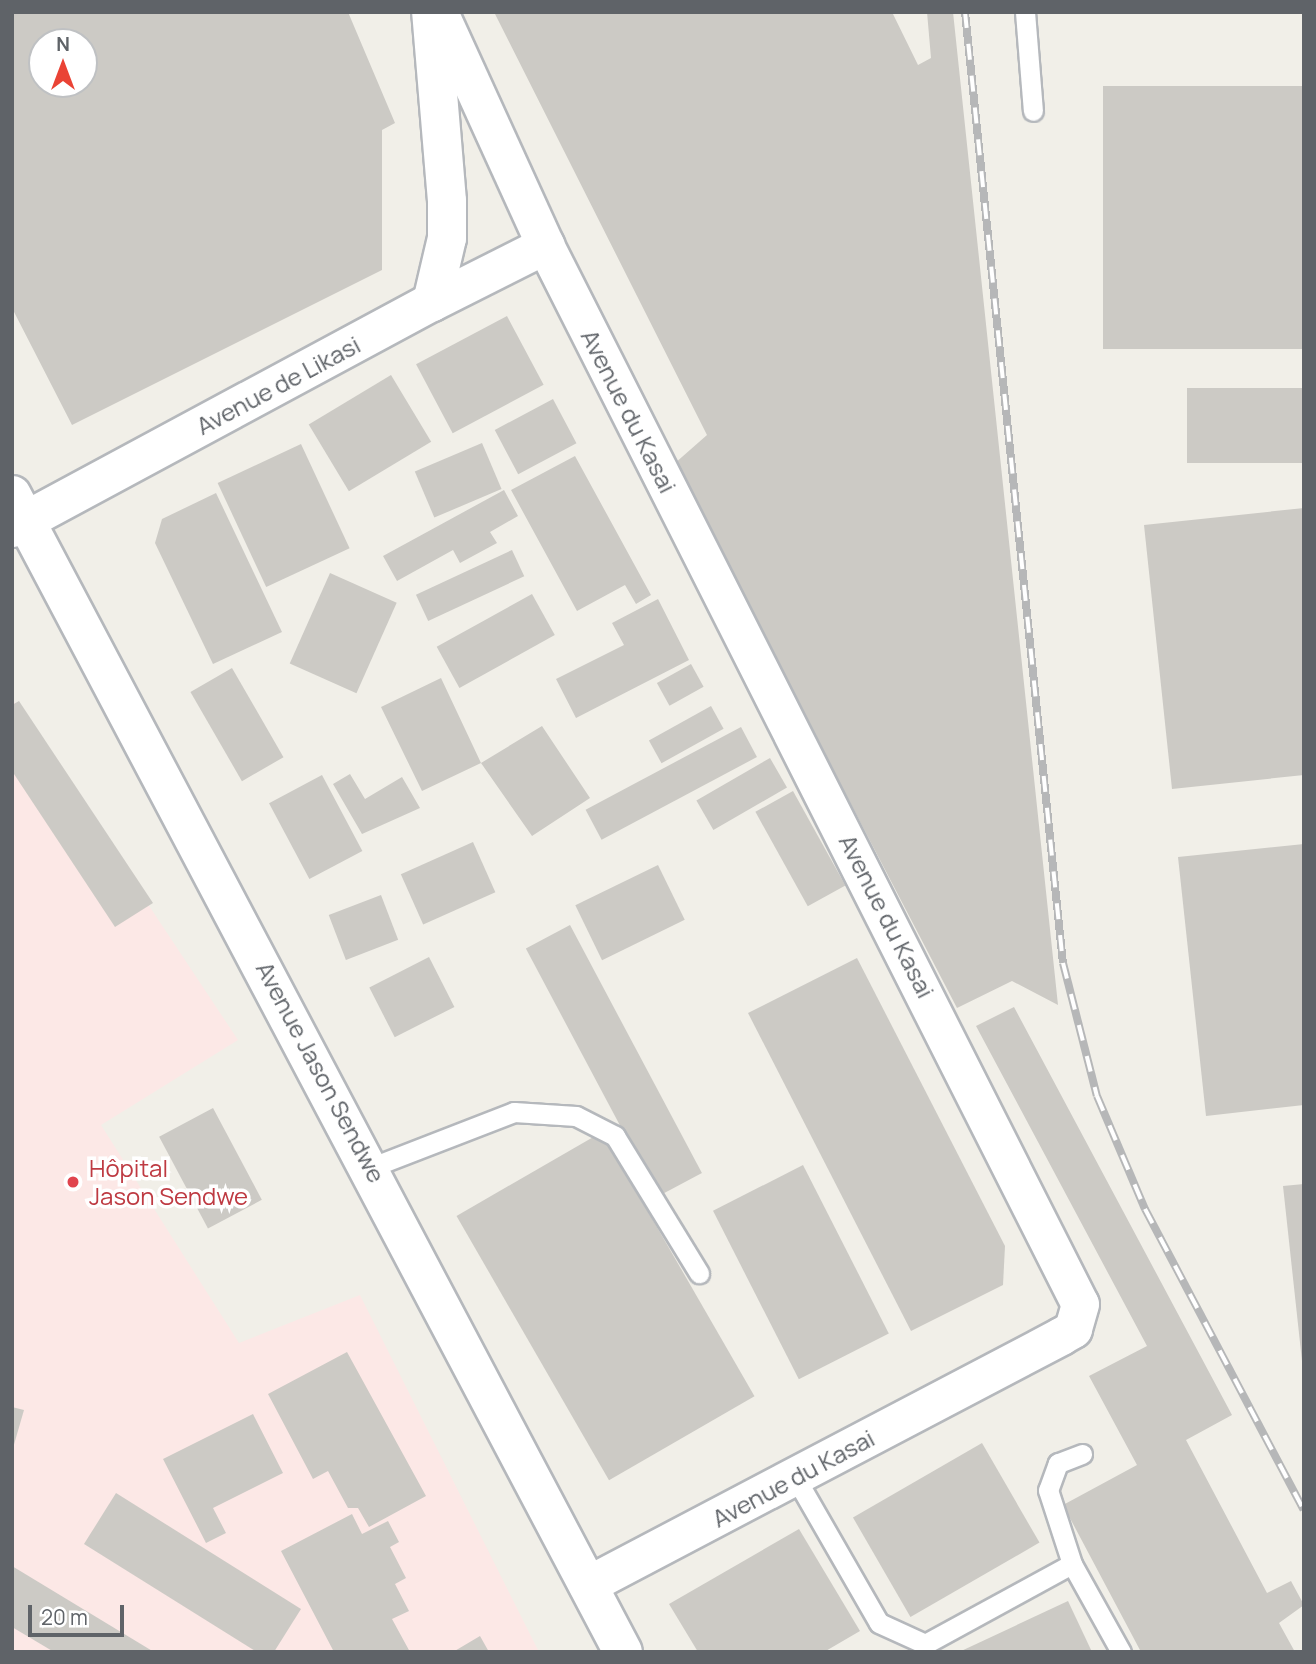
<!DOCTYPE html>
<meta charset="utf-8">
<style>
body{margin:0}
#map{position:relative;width:1316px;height:1664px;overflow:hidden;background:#f1efe8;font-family:Manrope,sans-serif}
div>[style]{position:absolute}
.medical>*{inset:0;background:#fce8e6}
.building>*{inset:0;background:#cccac5;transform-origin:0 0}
.roads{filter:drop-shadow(2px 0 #b5b8bc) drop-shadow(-2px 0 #b5b8bc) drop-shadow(0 2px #b5b8bc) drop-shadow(0 -2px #b5b8bc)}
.service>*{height:19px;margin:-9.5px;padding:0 9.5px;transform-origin:9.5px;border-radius:9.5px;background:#fff}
.minor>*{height:37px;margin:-18.5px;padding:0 18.5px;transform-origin:18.5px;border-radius:18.5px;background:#fff}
.secondary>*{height:38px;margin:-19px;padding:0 19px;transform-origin:19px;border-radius:19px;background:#fff}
.rail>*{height:8px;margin-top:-4px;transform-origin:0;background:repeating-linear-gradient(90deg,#fff 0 16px,#b6b7b8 0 32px);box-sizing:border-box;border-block:2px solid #b6b7b8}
.dots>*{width:19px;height:19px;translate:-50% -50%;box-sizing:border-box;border:4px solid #fff;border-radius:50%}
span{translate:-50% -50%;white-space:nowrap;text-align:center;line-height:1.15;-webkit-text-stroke:7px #fff;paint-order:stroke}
.street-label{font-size:24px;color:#5f6368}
.health-label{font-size:24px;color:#be3a42}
.left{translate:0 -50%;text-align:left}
.frame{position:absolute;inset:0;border:14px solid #5f6368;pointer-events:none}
.north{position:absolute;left:28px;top:28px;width:70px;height:70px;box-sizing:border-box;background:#fff;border:2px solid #bfc1c3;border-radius:50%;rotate:0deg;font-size:19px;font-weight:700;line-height:28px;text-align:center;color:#5f6368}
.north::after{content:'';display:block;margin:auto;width:24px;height:32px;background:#ea4335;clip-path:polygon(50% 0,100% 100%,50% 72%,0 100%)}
.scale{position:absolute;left:28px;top:1605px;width:96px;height:32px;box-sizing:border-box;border:4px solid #5f6368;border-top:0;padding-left:9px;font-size:21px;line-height:24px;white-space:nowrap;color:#5f6368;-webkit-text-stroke:5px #fff;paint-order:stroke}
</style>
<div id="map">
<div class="medical">
<i style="clip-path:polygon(12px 699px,238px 1040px,101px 1125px,239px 1343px,360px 1295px,539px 1652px,12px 1652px)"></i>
</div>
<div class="building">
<i style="clip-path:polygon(evenodd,12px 12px,348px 12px,395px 123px,382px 130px,382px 270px,72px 425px,12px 308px,12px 12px,42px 42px,84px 42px,84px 84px,42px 84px,42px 42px)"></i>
<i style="clip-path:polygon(494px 12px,892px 12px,918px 65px,931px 58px,927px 12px,953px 12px,1058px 1005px,1012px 981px,957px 1008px,674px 464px,707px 435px)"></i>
<i style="left:1303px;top:86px;width:263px;height:200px;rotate:90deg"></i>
<i style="left:507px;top:316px;width:78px;height:103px;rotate:62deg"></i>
<i style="left:391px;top:375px;width:78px;height:96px;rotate:59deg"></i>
<i style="left:1304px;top:388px;width:75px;height:117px;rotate:90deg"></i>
<i style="left:553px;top:399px;width:50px;height:66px;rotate:62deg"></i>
<i style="left:482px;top:443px;width:50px;height:73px;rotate:67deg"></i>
<i style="left:301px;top:444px;width:115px;height:92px;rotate:65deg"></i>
<i style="clip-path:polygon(575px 456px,651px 595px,636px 604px,625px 585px,577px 611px,511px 490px)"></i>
<i style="clip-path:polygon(504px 490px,518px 516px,490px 532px,497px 543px,460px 563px,453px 550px,397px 581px,383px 556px)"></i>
<i style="clip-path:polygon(216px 493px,282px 632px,213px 664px,155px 543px,162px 519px)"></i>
<i style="clip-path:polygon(1304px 508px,1304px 775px,1172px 789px,1144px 525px)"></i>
<i style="left:512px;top:550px;width:29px;height:106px;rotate:65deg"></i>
<i style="left:330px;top:573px;width:73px;height:99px;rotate:24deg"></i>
<i style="left:532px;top:594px;width:47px;height:109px;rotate:61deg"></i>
<i style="clip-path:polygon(658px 599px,689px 660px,576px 718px,556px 679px,624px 645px,612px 623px)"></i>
<i style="left:691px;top:664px;width:26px;height:39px;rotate:61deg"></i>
<i style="left:232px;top:668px;width:103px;height:48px;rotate:60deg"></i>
<i style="clip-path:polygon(441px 678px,481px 763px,542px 726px,590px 798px,532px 836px,481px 763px,422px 791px,381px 707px)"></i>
<i style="clip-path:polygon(19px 701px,153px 903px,115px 927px,12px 771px,12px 705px)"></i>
<i style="left:711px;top:706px;width:26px;height:71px;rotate:61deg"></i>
<i style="left:741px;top:727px;width:34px;height:176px;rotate:62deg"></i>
<i style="left:770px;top:758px;width:34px;height:85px;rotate:60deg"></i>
<i style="clip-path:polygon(350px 774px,365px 799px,402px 777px,420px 808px,362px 834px,333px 784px)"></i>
<i style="left:322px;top:775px;width:86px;height:60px;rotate:62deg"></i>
<i style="left:793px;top:791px;width:108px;height:43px;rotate:61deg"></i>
<i style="left:473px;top:842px;width:55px;height:79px;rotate:66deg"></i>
<i style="clip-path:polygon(1304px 844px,1304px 1105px,1206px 1116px,1178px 857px)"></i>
<i style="left:658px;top:865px;width:61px;height:92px;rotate:64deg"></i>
<i style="left:381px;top:895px;width:48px;height:56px;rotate:69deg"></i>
<i style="left:570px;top:925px;width:281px;height:50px;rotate:62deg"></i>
<i style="left:429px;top:957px;width:56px;height:67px;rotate:63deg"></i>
<i style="clip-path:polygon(857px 958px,1005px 1246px,1003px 1285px,911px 1331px,748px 1013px)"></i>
<i style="clip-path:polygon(1014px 1007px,1232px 1415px,1186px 1440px,1267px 1593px,1291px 1581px,1304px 1605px,1279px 1623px,1295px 1652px,1141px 1652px,1063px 1505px,1137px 1465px,1089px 1376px,1147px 1346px,976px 1026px)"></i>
<i style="left:213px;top:1108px;width:104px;height:61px;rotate:62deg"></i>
<i style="left:602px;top:1132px;width:305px;height:168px;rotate:60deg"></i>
<i style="left:803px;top:1165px;width:189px;height:101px;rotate:63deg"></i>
<i style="clip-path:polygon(1304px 1184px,1304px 1361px,1302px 1361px,1283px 1186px)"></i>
<i style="clip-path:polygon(347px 1352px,426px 1496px,369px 1527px,358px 1508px,348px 1508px,328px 1471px,313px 1479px,268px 1394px)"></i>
<i style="clip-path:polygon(12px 1407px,24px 1410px,13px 1448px,12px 1448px)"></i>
<i style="clip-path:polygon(253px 1414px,283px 1473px,213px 1508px,226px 1533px,206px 1543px,163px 1459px)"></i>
<i style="left:982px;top:1443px;width:115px;height:149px;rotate:60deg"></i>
<i style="clip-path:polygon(116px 1493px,301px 1609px,274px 1652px,257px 1652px,84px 1544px)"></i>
<i style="clip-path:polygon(352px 1514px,362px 1534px,388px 1521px,399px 1542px,390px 1547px,406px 1578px,395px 1584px,409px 1611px,392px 1619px,410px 1652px,334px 1652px,281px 1551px)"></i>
<i style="clip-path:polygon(799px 1529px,860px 1631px,824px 1652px,698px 1652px,669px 1604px)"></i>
<i style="clip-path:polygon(12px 1566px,154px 1652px,54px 1652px,12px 1627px)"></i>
<i style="clip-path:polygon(1068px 1601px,1092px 1652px,959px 1652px)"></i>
<i style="clip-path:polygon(480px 1636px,489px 1652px,453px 1652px)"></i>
</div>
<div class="roads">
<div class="service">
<i style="left:1025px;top:12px;width:99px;rotate:85.4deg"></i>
<i style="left:372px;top:1167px;width:152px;rotate:-21.2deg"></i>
<i style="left:514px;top:1112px;width:62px;rotate:3.7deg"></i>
<i style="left:576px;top:1116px;width:44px;rotate:27.1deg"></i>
<i style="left:615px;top:1136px;width:161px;rotate:58.5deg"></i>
<i style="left:1082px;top:1454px;width:26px;rotate:159deg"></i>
<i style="left:1058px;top:1463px;width:29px;rotate:110deg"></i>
<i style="left:1048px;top:1490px;width:78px;rotate:72deg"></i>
<i style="left:1072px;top:1564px;width:101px;rotate:60.9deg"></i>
<i style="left:795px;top:1477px;width:168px;rotate:60.1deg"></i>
<i style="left:879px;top:1623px;width:51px;rotate:24.5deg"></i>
<i style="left:925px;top:1644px;width:167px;rotate:-28.6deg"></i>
</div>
<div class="minor">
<i style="left:439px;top:12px;width:256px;rotate:65.5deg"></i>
<i style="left:545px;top:245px;width:1186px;rotate:63.2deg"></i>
<i style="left:1080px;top:1304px;width:26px;rotate:106deg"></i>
<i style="left:1073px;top:1329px;width:14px;rotate:150deg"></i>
<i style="left:1061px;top:1336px;width:535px;rotate:152.29deg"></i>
<i style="left:432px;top:302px;width:127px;rotate:-26.8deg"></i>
</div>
<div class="secondary">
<i style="left:12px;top:495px;width:1308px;rotate:62.16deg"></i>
<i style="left:12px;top:528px;width:477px;rotate:-28.3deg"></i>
<i style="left:432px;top:302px;width:66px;rotate:-76.8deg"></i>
<i style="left:447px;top:238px;width:37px;rotate:-90deg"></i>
<i style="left:447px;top:201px;width:190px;rotate:-94.8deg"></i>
</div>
</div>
<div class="rail">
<i style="left:965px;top:12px;width:956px;rotate:84.12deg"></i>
<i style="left:1063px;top:963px;width:137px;rotate:75.7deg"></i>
<i style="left:1097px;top:1096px;width:123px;rotate:67deg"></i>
<i style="left:1145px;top:1209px;width:340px;rotate:62.2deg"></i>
</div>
<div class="dots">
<i style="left:73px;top:1182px;background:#e0444e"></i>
</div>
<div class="street-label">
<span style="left:278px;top:385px;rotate:-28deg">Avenue de Likasi</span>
<span style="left:629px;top:411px;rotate:63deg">Avenue du Kasai</span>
<span style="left:887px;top:916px;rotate:63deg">Avenue du Kasai</span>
<span style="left:321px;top:1072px;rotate:62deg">Avenue Jason Sendwe</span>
<span style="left:793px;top:1478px;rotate:-28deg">Avenue du Kasai</span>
</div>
<div class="health-label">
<span class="left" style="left:89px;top:1182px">Hôpital<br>Jason Sendwe</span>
</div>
<div class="frame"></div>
<div class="north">N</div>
<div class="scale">20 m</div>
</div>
